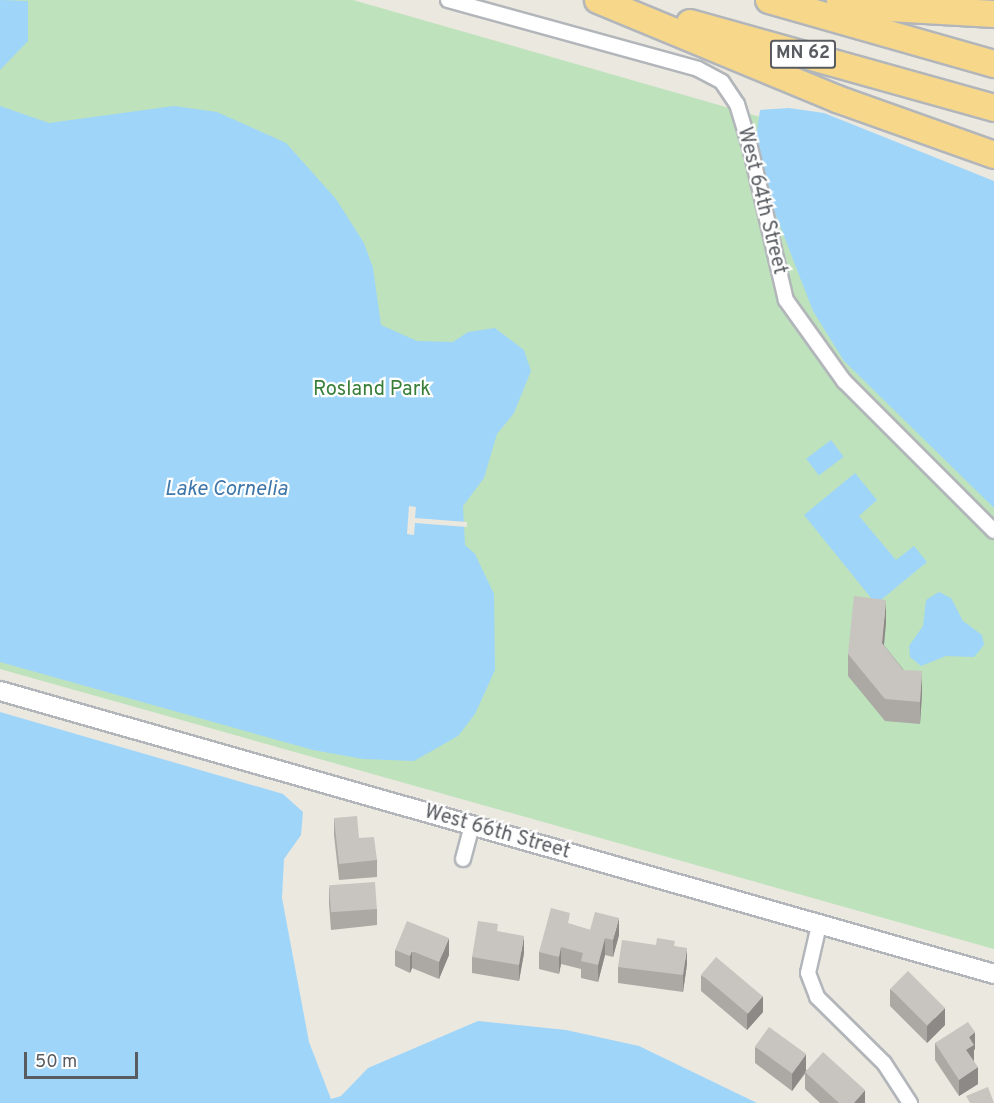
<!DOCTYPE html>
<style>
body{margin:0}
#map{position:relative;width:994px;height:1103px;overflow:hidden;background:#ebe8df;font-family:Overpass,sans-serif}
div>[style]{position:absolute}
.green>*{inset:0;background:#bde2bc}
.water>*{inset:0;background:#a0d5fa;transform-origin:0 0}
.pier>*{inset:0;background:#ebe8df}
.roads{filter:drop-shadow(2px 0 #b2b6ba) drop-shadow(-2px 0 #b2b6ba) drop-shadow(0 2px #b2b6ba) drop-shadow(0 -2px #b2b6ba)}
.minor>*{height:14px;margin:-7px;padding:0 7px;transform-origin:7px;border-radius:7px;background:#fff}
.tertiary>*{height:18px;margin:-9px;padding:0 9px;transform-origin:9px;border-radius:9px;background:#fff}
.motorway>*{height:26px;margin:-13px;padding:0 13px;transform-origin:13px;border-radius:13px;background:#f7d88b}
.wall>*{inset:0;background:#aca9a4}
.shaded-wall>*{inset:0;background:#8c8986}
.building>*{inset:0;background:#c8c4bf;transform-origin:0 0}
span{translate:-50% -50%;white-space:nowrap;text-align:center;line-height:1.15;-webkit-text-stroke:4.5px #fff;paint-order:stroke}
.shield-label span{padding:2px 4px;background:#fff;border:2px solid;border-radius:4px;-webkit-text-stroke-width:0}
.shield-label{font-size:18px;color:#585c60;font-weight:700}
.street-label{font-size:20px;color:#585c60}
.park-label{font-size:20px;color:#387f39}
.water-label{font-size:21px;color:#4077aa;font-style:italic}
.scale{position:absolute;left:24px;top:1052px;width:114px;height:27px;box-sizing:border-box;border:3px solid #585c60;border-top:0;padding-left:8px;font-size:18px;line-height:21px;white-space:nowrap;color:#585c60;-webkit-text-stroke:4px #fff;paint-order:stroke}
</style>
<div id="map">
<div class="green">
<i style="clip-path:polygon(0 0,353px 0,994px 184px,994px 949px,0 669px)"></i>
</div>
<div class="water">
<i style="clip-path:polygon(0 0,28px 1px,28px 41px,0 70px)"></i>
<i style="clip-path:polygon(0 106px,49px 123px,174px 106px,217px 112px,286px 143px,336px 199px,364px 243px,373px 268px,381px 325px,417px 341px,453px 342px,468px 332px,495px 328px,524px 350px,531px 371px,514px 413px,497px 434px,484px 478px,463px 506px,465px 545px,475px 554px,494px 594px,495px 670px,475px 714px,458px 736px,414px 761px,363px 759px,313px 750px,0 662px)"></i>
<i style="clip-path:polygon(789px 108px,824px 113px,994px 181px,994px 508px,844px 361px,813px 311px,770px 200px,756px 139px,760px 110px)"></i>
<i style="left:831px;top:440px;width:21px;height:31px;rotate:53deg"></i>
<i style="clip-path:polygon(855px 473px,877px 500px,859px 516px,896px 560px,914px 546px,927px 562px,876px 604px,804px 515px)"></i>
<i style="clip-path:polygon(939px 592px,951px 598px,963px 621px,982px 635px,984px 645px,974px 657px,946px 656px,921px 666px,910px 657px,909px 646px,923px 626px,926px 600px)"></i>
<i style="clip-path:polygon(0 712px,283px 794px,303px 812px,301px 835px,284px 859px,282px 898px,309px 1042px,331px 1099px,341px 1096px,368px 1068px,478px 1021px,566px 1030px,639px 1046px,757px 1103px,0 1103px)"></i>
</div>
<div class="pier">
<i style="clip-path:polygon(409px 506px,416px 507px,415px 518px,467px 522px,467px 527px,415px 523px,414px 535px,407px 534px)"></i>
</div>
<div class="roads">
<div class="minor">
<i style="left:448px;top:0;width:259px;rotate:15.4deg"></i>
<i style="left:698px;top:69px;width:27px;rotate:28deg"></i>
<i style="left:722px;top:82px;width:27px;rotate:56deg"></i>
<i style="left:737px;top:104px;width:45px;rotate:73.2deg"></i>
<i style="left:750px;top:147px;width:157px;rotate:76.8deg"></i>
<i style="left:786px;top:300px;width:100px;rotate:54.4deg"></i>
<i style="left:844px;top:381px;width:212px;rotate:45deg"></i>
<i style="left:463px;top:859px;width:34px;rotate:-75deg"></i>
<i style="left:819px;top:925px;width:49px;rotate:102.9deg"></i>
<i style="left:808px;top:973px;width:26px;rotate:69deg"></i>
<i style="left:817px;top:997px;width:94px;rotate:44.6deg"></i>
<i style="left:884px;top:1063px;width:48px;rotate:57deg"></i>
</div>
<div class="tertiary">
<i style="left:0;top:691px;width:1034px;rotate:15.89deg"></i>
</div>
<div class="motorway">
<i style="left:598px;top:0;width:259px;rotate:22.5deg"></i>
<i style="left:837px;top:99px;width:167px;rotate:19.6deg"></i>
<i style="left:769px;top:0;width:234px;rotate:15.9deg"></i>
<i style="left:840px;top:0;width:33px;rotate:12deg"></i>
<i style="left:872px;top:7px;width:122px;rotate:3.3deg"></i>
<i style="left:690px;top:23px;width:316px;rotate:15.6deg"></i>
</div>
</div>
<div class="wall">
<i style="clip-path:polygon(886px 622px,884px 645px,922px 693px,920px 724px,885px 721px,848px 676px,848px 654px)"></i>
<i style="clip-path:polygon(334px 818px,359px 838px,377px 860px,377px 877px,339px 880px,334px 835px)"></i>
<i style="clip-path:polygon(329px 887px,377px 909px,377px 925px,331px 930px,329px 904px)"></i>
<i style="clip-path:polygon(570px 924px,590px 930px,619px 935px,613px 957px,605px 955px,598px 982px,581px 978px,581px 969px,561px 964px,559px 974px,539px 969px,539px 952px)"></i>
<i style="clip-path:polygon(498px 932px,524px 953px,519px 981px,472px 973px,472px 957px)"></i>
<i style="clip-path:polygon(656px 945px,675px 946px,687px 964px,683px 992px,618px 983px,618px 967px)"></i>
<i style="clip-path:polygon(395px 950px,449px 955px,439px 979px,412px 968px,410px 973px,395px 966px)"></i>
<i style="clip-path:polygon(701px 975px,763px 1012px,747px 1030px,701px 991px)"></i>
<i style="clip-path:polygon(890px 989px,945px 1025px,927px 1043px,890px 1006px)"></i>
<i style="clip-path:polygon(935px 1043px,975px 1049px,974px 1050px,974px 1062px,978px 1084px,959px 1096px,935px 1060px)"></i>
<i style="clip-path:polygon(755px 1047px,806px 1070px,865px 1103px,820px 1103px,805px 1089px,805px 1074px,792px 1091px,755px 1063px)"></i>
</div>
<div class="shaded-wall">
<i style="clip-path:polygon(886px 600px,886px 622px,882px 665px,882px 643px)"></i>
<i style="clip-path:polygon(922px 671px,922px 693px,920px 724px,920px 702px)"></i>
<i style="clip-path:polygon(619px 918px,619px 935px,613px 957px,613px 940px)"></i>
<i style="clip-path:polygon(524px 936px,524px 953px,519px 981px,519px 965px)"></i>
<i style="clip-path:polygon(449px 938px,449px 955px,439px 979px,439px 962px)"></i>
<i style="clip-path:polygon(605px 938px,605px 955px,598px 982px,598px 965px)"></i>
<i style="clip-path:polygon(561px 947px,561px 964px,559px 974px,559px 957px)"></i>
<i style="clip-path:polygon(687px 948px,687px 964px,683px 992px,683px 975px)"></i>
<i style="clip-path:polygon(412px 951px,412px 968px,410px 973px,410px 956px)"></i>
<i style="clip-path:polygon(763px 996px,763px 1012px,747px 1030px,747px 1014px)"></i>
<i style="clip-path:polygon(945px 1008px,945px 1025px,927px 1043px,927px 1026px)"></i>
<i style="clip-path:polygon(975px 1032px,975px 1049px,974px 1050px,974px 1062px,966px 1050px,969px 1037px)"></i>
<i style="clip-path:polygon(806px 1054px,806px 1071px,792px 1091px,792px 1074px)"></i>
<i style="clip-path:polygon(978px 1067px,978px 1084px,959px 1096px,959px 1080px)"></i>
<i style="clip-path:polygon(865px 1090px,865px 1103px,854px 1103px)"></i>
</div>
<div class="building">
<i style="clip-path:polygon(854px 596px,886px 600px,882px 643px,903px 670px,922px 671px,920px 702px,885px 699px,848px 654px)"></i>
<i style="clip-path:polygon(357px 816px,359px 838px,374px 837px,377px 860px,339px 864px,334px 818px)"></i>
<i style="left:375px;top:882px;width:27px;height:46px;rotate:86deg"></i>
<i style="clip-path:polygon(551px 908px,570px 913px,568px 923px,590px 930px,595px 912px,619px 918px,613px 940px,605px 938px,598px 965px,581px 961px,583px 953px,561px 947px,559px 957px,539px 952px)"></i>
<i style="clip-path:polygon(407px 921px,449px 938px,439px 962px,412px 951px,410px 956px,395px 950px)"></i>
<i style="clip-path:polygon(478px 921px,498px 924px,497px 931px,524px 936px,519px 965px,472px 957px)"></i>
<i style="clip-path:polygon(657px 938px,675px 941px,674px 946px,687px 948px,683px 975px,618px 967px,622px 940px,656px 945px)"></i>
<i style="left:716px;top:957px;width:61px;height:23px;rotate:40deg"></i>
<i style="left:908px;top:971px;width:52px;height:25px;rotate:45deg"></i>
<i style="clip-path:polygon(968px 1022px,975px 1032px,969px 1037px,974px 1045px,966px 1050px,978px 1067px,959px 1080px,935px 1043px)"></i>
<i style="left:769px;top:1027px;width:46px;height:24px;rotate:36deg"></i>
<i style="clip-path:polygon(823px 1052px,865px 1090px,854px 1103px,839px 1103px,805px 1072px)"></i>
<i style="clip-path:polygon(988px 1087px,994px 1103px,970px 1103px,966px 1096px)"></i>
</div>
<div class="shield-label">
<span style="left:803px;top:54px">MN 62</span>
</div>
<div class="street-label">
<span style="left:761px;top:201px;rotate:76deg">West 64th Street</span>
<span style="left:497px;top:833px;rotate:16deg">West 66th Street</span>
</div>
<div class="park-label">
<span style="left:372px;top:390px">Rosland Park</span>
</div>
<div class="water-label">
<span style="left:226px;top:490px">Lake Cornelia</span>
</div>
<div class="scale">50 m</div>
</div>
